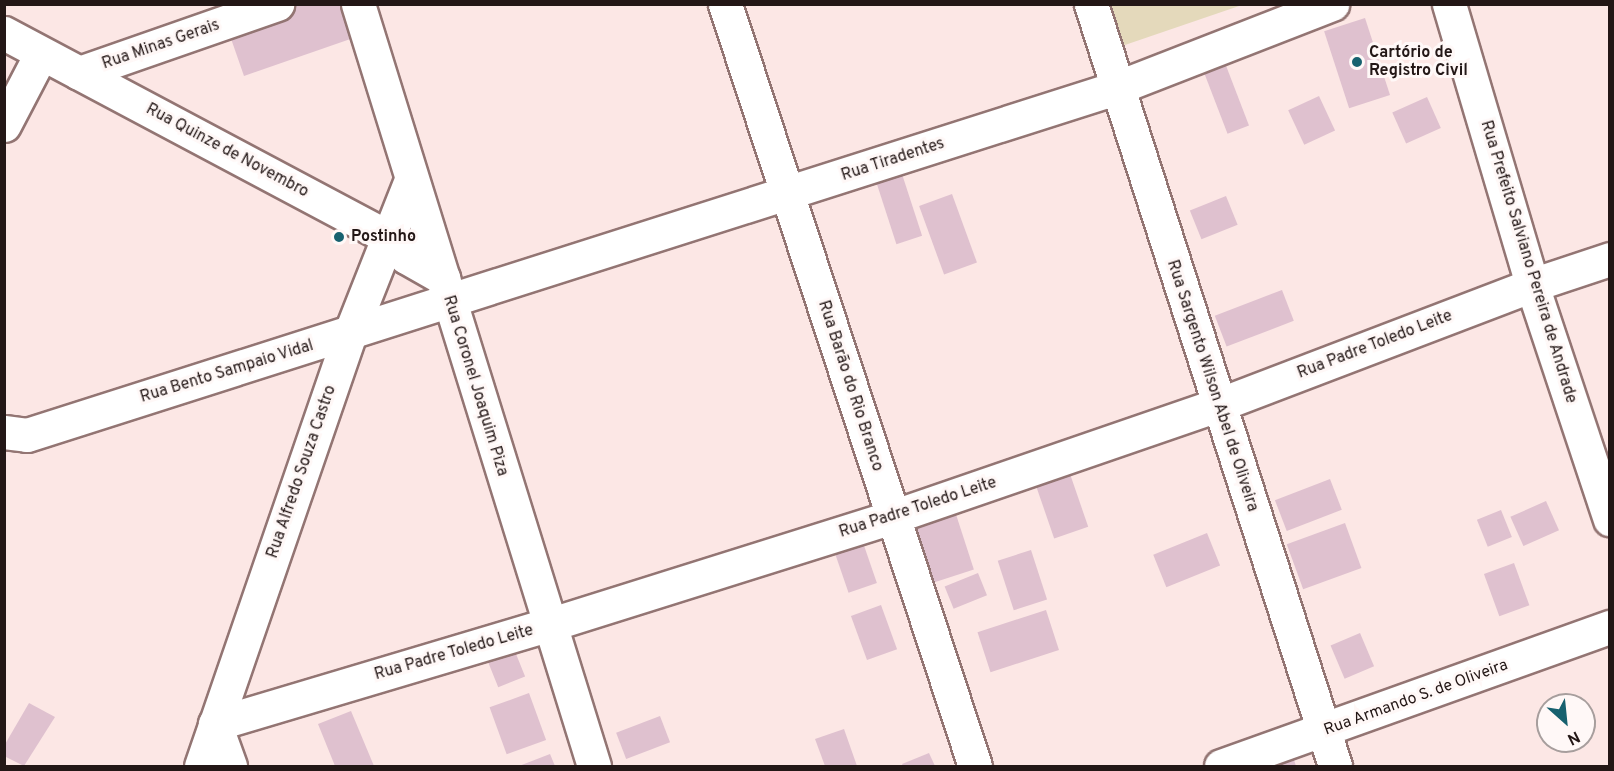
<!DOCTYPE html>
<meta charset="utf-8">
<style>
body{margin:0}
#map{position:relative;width:1614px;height:771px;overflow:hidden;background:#fce7e5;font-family:Overpass,sans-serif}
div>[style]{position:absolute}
.green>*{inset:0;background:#e4d9bb}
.building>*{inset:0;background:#dfc1cf;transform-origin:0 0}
.roads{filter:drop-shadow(2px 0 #937573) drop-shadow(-2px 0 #937573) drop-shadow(0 2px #937573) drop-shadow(0 -2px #937573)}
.minor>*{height:33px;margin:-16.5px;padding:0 16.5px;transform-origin:16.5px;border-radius:16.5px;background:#fff}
.major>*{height:33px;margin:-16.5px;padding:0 16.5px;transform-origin:16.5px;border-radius:16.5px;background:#fff}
.dots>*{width:16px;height:16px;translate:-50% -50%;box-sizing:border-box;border:3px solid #fff8f7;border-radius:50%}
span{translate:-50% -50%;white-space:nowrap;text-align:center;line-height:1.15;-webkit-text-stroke:6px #fff8f7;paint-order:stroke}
.street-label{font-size:16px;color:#231716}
.poi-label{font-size:16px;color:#231716;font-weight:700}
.left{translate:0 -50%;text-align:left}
.frame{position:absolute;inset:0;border:6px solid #231716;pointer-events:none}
.north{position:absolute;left:1536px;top:693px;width:60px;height:60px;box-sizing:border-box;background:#fff8f7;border:2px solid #a79e9d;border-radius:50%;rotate:153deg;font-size:16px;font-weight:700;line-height:24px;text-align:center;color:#231716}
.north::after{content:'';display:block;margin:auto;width:21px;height:27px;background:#17616f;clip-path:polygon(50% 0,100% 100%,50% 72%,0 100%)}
</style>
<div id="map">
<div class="green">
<i style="clip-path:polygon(1108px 4px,1242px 5px,1122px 46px)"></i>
</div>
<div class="building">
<i style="clip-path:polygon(302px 4px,351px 4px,359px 36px,244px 76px,228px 30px)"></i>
<i style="left:1365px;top:18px;width:81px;height:43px;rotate:72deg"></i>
<i style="left:1225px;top:63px;width:67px;height:23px;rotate:69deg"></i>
<i style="left:1319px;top:96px;width:38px;height:34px;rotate:65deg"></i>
<i style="left:1427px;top:97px;width:34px;height:38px;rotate:66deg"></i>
<i style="left:902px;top:174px;width:65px;height:27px;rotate:72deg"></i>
<i style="left:952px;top:194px;width:73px;height:35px;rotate:70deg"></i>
<i style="left:1226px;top:196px;width:31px;height:39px;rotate:68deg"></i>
<i style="left:1282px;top:290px;width:33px;height:72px;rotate:69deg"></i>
<i style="left:1069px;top:471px;width:59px;height:36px;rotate:71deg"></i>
<i style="left:1330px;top:479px;width:33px;height:59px;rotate:69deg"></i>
<i style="left:951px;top:499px;width:74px;height:47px;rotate:72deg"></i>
<i style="left:1546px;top:501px;width:32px;height:39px;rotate:66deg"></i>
<i style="left:1501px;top:510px;width:29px;height:26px;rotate:68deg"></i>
<i style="left:1345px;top:523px;width:48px;height:62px;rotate:70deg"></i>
<i style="left:859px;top:531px;width:55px;height:30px;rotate:71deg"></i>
<i style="left:1207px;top:533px;width:35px;height:58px;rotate:68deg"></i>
<i style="left:1031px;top:550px;width:52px;height:35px;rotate:72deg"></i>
<i style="left:1514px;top:563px;width:45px;height:32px;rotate:70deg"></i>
<i style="left:978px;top:573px;width:24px;height:36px;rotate:68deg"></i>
<i style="left:881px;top:605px;width:47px;height:32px;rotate:70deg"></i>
<i style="left:1046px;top:610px;width:42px;height:72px;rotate:72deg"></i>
<i style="left:1360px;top:633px;width:36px;height:32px;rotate:67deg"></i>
<i style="left:512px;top:644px;width:35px;height:29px;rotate:68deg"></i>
<i style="left:529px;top:693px;width:50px;height:42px;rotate:70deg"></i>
<i style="clip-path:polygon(29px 703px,55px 717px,24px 766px,4px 756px,4px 746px)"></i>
<i style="clip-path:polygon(351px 711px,374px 766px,335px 766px,318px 724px)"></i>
<i style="left:660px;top:716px;width:28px;height:47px;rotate:69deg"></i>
<i style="clip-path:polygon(844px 729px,857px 766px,825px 766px,815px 739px)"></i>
<i style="clip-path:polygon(1291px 751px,1296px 766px,1249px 766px)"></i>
<i style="clip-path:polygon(929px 753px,935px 766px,903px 766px,902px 764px)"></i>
<i style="clip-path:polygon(550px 754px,555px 766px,519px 766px)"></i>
</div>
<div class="roads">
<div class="minor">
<i style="left:1091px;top:4px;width:800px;rotate:72.24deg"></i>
<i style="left:1449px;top:4px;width:293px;rotate:73.5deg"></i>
<i style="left:1532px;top:285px;width:247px;rotate:71.6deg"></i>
<i style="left:4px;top:33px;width:434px;rotate:28deg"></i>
<i style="left:387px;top:237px;width:28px;rotate:46deg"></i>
<i style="left:406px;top:257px;width:43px;rotate:29.6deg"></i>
<i style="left:79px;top:73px;width:210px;rotate:-19.2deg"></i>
<i style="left:4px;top:125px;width:80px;rotate:-62.5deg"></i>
<i style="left:4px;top:432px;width:23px;rotate:7deg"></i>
<i style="left:27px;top:435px;width:1146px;rotate:-17.68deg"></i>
<i style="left:1119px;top:87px;width:229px;rotate:-21.3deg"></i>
<i style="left:215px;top:724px;width:347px;rotate:-16.6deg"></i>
<i style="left:548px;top:625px;width:361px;rotate:-17.4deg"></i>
<i style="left:892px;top:517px;width:345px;rotate:-19deg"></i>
<i style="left:1218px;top:405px;width:336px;rotate:-20.9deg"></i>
<i style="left:1532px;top:285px;width:82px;rotate:-18.4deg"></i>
<i style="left:215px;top:724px;width:45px;rotate:70.3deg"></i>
<i style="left:201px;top:766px;width:457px;rotate:-71deg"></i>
<i style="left:350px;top:334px;width:166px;rotate:-68.4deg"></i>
<i style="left:1221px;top:766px;width:413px;rotate:-19.7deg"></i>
</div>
<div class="major">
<i style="left:358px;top:4px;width:798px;rotate:72.79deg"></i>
<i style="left:725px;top:4px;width:802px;rotate:71.84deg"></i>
</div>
</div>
<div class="dots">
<i style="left:1357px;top:62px;background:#17616f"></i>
<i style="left:339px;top:237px;background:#17616f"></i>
</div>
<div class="street-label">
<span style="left:161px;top:45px;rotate:-19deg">Rua Minas Gerais</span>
<span style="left:227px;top:151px;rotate:28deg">Rua Quinze de Novembro</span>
<span style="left:893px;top:160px;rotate:-18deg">Rua Tiradentes</span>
<span style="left:1528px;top:262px;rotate:73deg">Rua Prefeito Salviano Pereira de Andrade</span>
<span style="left:1375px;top:345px;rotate:-21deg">Rua Padre Toledo Leite</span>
<span style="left:227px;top:372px;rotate:-17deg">Rua Bento Sampaio Vidal</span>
<span style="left:475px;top:386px;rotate:73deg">Rua Coronel Joaquim Piza</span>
<span style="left:850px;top:386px;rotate:72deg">Rua Barão do Rio Branco</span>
<span style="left:1212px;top:386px;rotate:72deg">Rua Sargento Wilson Abel de Oliveira</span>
<span style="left:302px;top:472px;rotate:-71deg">Rua Alfredo Souza Castro</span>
<span style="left:918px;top:508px;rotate:-18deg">Rua Padre Toledo Leite</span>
<span style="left:454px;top:653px;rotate:-16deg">Rua Padre Toledo Leite</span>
<span style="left:1416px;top:698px;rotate:-20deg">Rua Armando S. de Oliveira</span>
</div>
<div class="poi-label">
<span class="left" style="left:1369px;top:62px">Cartório de<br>Registro Civil</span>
<span class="left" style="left:351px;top:237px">Postinho</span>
</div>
<div class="frame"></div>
<div class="north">N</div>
</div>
